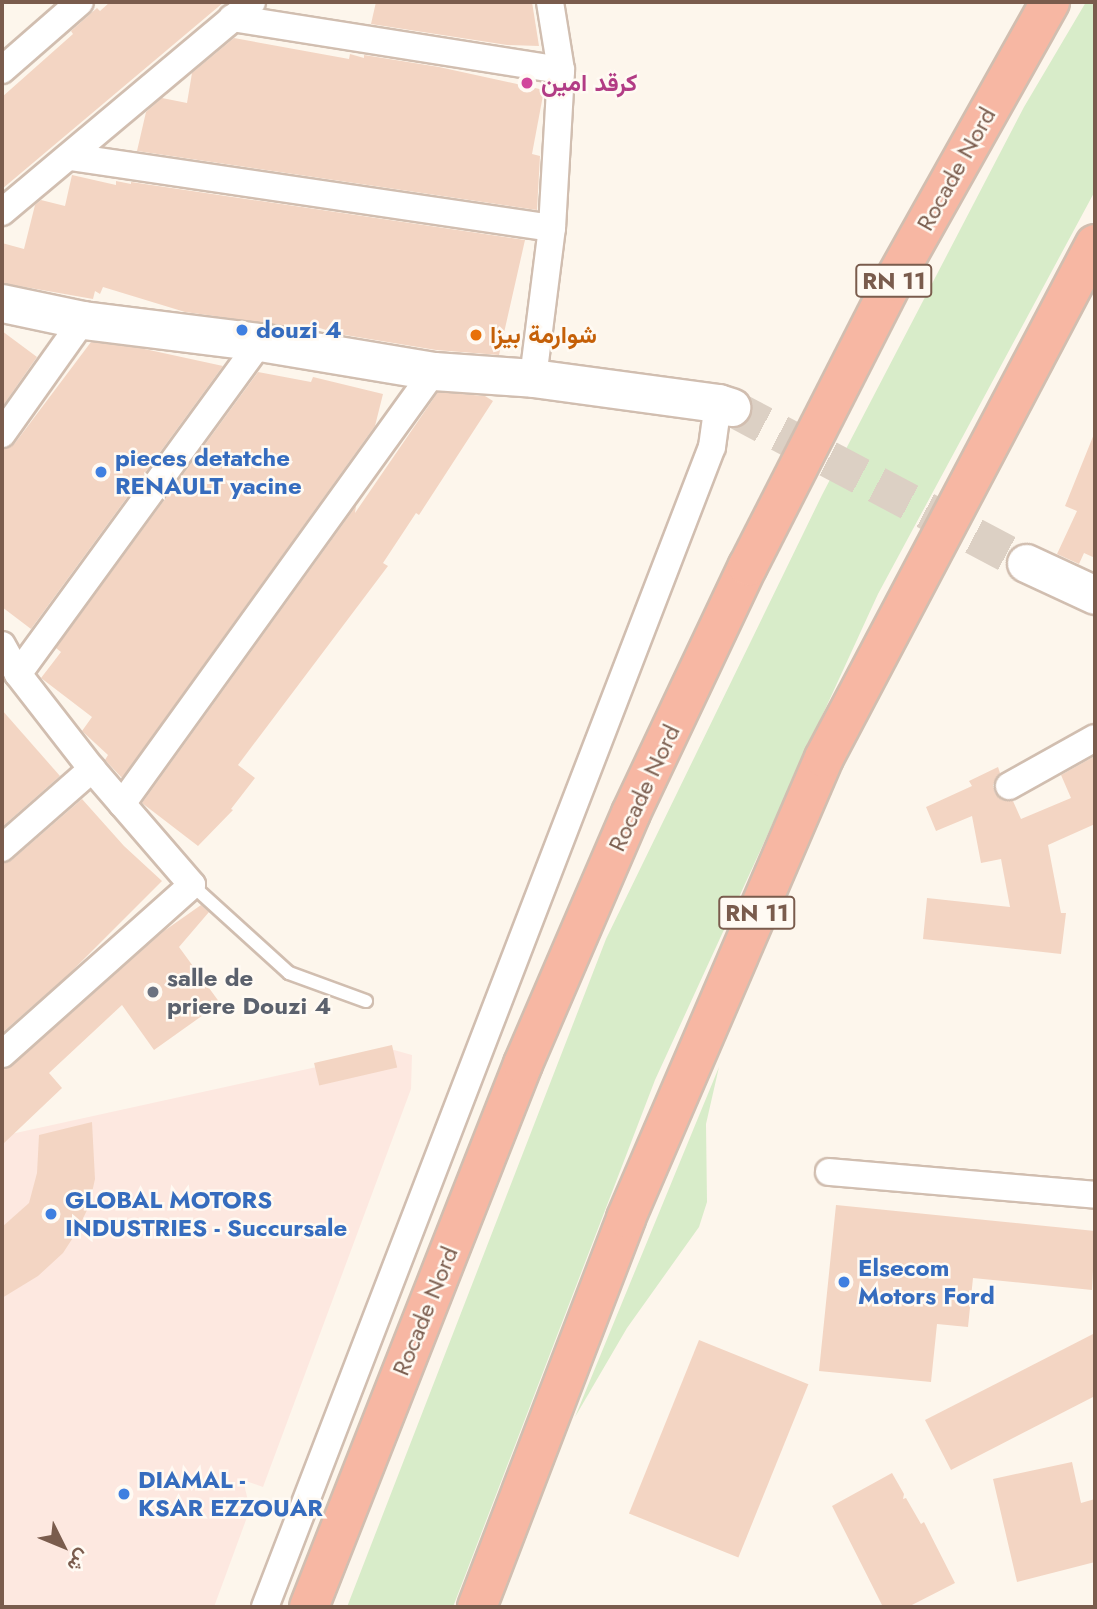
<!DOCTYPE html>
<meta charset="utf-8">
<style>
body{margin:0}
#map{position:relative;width:1097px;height:1609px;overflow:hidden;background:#fdf6ec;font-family:Jost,Vazirmatn,sans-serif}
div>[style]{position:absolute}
.commercial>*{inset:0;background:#fde8e0}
.green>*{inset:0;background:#d8ecc9}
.building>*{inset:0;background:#f3d5c3;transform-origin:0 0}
.secondary-tunnel>*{height:37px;margin-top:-18.5px;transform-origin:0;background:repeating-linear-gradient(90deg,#dcd0c4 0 37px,transparent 0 55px)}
.roads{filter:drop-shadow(2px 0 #d1beb0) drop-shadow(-2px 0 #d1beb0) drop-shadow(0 2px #d1beb0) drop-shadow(0 -2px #d1beb0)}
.lane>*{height:12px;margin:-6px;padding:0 6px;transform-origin:6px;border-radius:6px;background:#fff}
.street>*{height:26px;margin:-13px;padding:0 13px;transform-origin:13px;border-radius:13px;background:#fff}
.secondary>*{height:37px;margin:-18.5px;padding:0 18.5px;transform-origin:18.5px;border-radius:18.5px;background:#fff}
.highway>*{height:38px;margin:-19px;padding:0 19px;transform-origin:19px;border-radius:19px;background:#f7b7a3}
.dots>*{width:19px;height:19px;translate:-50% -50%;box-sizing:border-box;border:4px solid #fffaf3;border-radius:50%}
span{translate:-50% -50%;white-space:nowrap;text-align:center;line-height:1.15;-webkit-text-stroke:5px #fffaf3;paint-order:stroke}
.shield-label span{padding:2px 5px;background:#fffaf3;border:2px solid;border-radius:5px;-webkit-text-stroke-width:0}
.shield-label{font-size:23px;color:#7a5c4d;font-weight:700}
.hotel-label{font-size:24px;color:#b23c85;font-weight:700}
.left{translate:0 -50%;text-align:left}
.street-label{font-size:24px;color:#7a5c4d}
.shop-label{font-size:24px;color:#366cbe;font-weight:700}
.food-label{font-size:24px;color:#c56008;font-weight:700}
.worship-label{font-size:24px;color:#5b616d;font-weight:700}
.frame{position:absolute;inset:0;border:4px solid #7a5c4d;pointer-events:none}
.north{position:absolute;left:28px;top:1511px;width:70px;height:70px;-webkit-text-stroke:5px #fffaf3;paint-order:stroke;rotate:133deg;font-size:19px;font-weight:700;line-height:28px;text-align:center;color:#7a5c4d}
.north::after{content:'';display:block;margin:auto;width:24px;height:32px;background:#7a5c4d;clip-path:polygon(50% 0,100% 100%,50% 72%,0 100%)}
</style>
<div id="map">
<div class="commercial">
<i style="clip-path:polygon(394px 1050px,412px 1055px,411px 1089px,263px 1487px,243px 1480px,250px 1509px,214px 1607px,2px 1607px,2px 1136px)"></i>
</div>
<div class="green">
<i style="clip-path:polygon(1086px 2px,1095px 2px,1095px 191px,878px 594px,655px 1080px,453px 1607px,347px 1607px,606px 939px,822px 495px,1024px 107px)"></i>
<i style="clip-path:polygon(719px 1067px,706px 1124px,707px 1202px,699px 1227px,627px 1328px,575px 1417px)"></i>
</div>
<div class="building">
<i style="clip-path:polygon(110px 2px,224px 2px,2px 189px,2px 97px,73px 34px,71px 31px,97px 8px,100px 11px)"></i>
<i style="clip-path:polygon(376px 2px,532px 2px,539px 46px,507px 45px,371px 24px)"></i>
<i style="clip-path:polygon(234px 38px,349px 59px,350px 54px,364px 58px,364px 55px,439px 67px,544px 90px,532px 154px,540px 156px,537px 210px,137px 151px,146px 112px,162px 98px,187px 103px,192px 73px)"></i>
<i style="clip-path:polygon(72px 175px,116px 185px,116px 181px,131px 184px,131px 182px,525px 240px,499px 355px,436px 350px,339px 334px,310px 325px,309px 329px,185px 312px,103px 287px,100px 294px,95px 291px,93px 299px,2px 283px,2px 243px,24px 249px,35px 205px,41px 200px,65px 206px)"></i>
<i style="clip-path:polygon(2px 331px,37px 357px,2px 407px)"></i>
<i style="clip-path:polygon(91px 342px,140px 348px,223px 366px,31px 629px,2px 607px,2px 450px,15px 443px)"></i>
<i style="clip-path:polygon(258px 372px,311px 382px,313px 377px,383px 394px,375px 426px,122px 778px,105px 760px,108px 755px,82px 731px,92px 717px,41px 678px,61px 652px,56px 648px)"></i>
<i style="clip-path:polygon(438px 392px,485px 396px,493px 401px,419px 515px,416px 513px,383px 563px,388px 566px,238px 765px,255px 778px,231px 809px,233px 810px,198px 846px,142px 803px,356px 506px,355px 513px)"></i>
<i style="clip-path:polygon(1094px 434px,1095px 558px,1084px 553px,1079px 564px,1057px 554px,1077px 511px,1065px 506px)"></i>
<i style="clip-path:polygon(2px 710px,60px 776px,2px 827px)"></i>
<i style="clip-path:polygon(1095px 756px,1095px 824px,1048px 845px,1061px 913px,1066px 913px,1061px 954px,923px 939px,927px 898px,1010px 907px,1001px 859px,981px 863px,972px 816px,936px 831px,926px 807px,972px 786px,969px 781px,998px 767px,1000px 773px,993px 785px,995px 793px,1002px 800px,1013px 801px,1021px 819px,1071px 798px,1061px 775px)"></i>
<i style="clip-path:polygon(82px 799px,124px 846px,162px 881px,69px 974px,2px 1033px,2px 863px,12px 860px)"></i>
<i style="clip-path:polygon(201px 905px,209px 912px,179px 947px,220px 1003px,154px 1050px,122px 1005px,49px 1073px,62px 1088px,2px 1145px,2px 1069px,12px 1066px,164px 931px)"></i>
<i style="left:392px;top:1045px;width:23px;height:80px;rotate:77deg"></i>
<i style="clip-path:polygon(92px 1122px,95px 1179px,89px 1206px,76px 1233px,63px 1253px,38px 1276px,2px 1298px,2px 1227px,29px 1203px,37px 1173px,39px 1135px)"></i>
<i style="clip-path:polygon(836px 1205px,1095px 1231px,1092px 1290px,973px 1278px,968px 1327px,937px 1324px,931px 1382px,819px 1371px)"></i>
<i style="clip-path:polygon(1095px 1333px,1095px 1396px,951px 1470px,925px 1420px)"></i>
<i style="left:699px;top:1340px;width:118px;height:187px;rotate:22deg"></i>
<i style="clip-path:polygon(1072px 1462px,1081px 1503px,1095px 1499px,1095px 1562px,1017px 1582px,993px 1479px)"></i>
<i style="clip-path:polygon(892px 1473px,904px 1494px,903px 1499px,906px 1498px,921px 1524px,924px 1522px,955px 1583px,908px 1607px,883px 1607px,832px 1506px)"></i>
</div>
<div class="secondary-tunnel">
<i style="left:731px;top:407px;width:334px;rotate:27.9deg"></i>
</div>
<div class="roads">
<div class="lane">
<i style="left:192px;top:885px;width:131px;rotate:42.2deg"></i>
<i style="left:289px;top:973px;width:82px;rotate:20deg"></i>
</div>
<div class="street">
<i style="left:232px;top:18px;width:333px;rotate:9deg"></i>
<i style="left:2px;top:70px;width:103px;rotate:-41.1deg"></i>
<i style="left:71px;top:157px;width:486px;rotate:8.4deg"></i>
<i style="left:2px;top:212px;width:326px;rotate:-40deg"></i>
<i style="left:533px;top:378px;width:151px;rotate:-82.8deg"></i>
<i style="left:552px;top:228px;width:158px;rotate:-86.7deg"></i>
<i style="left:561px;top:70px;width:69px;rotate:-99.2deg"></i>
<i style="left:2px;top:434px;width:140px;rotate:-54.6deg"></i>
<i style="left:2px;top:645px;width:33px;rotate:61deg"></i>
<i style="left:18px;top:674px;width:120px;rotate:52.1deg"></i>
<i style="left:92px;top:769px;width:153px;rotate:49.2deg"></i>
<i style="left:192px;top:885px;width:254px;rotate:138.3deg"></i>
<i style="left:18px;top:674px;width:411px;rotate:-53.9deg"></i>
<i style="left:1009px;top:786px;width:98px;rotate:-29.2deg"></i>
<i style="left:122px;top:804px;width:534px;rotate:-54.23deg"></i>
<i style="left:2px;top:848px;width:120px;rotate:-41.3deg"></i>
<i style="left:829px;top:1172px;width:267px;rotate:4.9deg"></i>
<i style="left:265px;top:1607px;width:1243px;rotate:-68.93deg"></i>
<i style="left:712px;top:447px;width:44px;rotate:-82.2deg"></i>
</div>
<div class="secondary">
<i style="left:2px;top:303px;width:83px;rotate:11.9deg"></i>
<i style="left:83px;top:320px;width:178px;rotate:7.1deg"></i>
<i style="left:260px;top:342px;width:176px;rotate:9.5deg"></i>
<i style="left:434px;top:371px;width:99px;rotate:4deg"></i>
<i style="left:533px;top:378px;width:187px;rotate:7.7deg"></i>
<i style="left:718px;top:403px;width:14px;rotate:17deg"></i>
<i style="left:1026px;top:563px;width:76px;rotate:24.9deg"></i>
</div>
<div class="highway">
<i style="left:309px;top:1607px;width:584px;rotate:-68.49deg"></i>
<i style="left:523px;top:1064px;width:273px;rotate:-66.7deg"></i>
<i style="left:631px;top:813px;width:273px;rotate:-64.7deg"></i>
<i style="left:748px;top:566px;width:319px;rotate:-63deg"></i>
<i style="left:893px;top:282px;width:321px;rotate:-60.7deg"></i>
<i style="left:477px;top:1607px;width:417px;rotate:-69deg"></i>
<i style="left:626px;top:1218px;width:501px;rotate:-66.71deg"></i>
<i style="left:824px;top:758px;width:581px;rotate:-62.2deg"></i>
</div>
</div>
<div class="dots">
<i style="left:527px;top:83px;background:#d1479c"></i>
<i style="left:242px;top:330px;background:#3f7fe0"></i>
<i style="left:476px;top:335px;background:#e8710a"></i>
<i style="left:101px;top:472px;background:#3f7fe0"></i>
<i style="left:153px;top:992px;background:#6b7280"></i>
<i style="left:51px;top:1214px;background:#3f7fe0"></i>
<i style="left:844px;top:1282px;background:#3f7fe0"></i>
<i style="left:124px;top:1494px;background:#3f7fe0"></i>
</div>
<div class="shield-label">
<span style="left:894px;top:281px">RN 11</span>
<span style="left:757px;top:913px">RN 11</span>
</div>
<div class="hotel-label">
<span class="left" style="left:541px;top:83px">كرقد امين</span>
</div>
<div class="street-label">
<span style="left:956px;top:169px;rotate:-61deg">Rocade Nord</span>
<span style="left:644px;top:788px;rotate:-65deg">Rocade Nord</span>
<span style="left:425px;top:1311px;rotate:-68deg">Rocade Nord</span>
</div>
<div class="shop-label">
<span class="left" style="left:256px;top:330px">douzi 4</span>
<span class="left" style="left:115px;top:472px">pieces detatche<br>RENAULT yacine</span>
<span class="left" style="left:65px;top:1214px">GLOBAL MOTORS<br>INDUSTRIES - Succursale</span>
<span class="left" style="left:858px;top:1282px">Elsecom<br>Motors Ford</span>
<span class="left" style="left:138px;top:1494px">DIAMAL -<br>KSAR EZZOUAR</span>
</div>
<div class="food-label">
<span class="left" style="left:490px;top:335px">شوارمة بيزا</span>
</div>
<div class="worship-label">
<span class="left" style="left:167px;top:992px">salle de<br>priere Douzi 4</span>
</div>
<div class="frame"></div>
<div class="north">ش</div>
</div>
